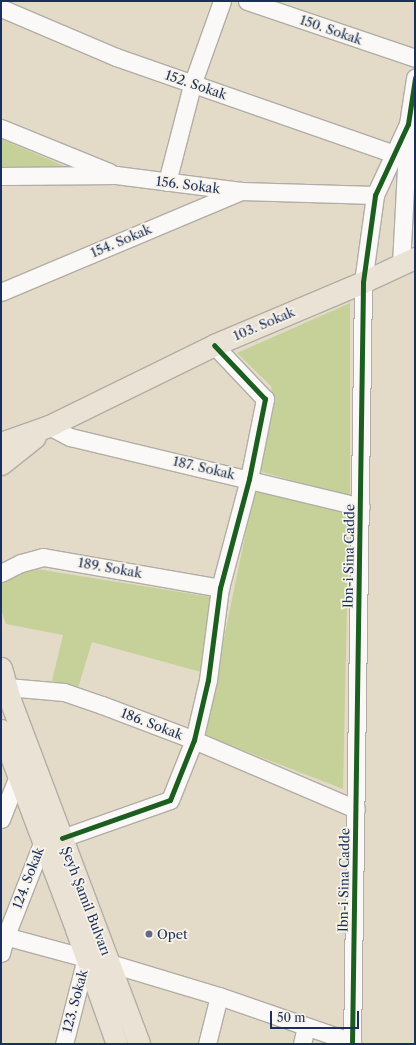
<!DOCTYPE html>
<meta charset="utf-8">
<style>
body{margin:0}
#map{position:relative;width:416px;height:1045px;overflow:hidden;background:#e4dac8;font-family:"Libre Caslon Text",serif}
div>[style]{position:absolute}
.green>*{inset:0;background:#c5d198}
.roads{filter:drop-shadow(1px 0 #b1ada6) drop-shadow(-1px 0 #b1ada6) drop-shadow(0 1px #b1ada6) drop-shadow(0 -1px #b1ada6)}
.minor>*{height:17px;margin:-8.5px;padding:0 8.5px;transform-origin:8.5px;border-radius:8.5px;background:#fbf9f7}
.major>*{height:21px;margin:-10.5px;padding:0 10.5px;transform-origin:10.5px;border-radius:10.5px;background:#ebe2d6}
.cycleway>*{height:5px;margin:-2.5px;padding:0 2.5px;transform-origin:2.5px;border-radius:2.5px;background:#1b5e20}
.dots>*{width:11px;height:11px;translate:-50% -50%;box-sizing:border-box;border:2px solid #f7f3e8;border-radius:50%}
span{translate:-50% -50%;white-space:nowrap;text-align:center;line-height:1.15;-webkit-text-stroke:3.5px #f7f3e8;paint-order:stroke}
.street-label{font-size:13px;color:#1b2f5e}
.poi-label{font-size:13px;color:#1b2f5e}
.left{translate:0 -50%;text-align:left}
.frame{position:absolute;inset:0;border:2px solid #1b2f5e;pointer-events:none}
.scale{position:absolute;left:270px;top:1011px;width:89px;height:18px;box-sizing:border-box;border:2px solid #1b2f5e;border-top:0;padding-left:5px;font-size:12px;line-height:14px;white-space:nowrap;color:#1b2f5e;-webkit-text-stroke:3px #f7f3e8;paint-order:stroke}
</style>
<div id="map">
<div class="green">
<i style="clip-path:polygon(1px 139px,71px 169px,1px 169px)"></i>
<i style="clip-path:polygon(350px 303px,350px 497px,259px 471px,274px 407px,271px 386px,237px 353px)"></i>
<i style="clip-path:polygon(255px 488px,349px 514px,343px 789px,204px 735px)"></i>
<i style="clip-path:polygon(30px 568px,211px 597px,201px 672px,92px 642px,78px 688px,52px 681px,63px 635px,6px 624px,1px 609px,1px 583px)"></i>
</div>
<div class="roads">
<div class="minor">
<i style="left:247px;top:1px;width:177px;rotate:18.7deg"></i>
<i style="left:1px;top:8px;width:125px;rotate:23.1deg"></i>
<i style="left:116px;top:57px;width:294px;rotate:19.2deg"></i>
<i style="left:1px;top:128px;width:117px;rotate:22.2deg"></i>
<i style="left:1px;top:176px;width:115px;rotate:-0.5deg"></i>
<i style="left:116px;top:175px;width:126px;rotate:7.3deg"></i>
<i style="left:241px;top:191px;width:134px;rotate:1.7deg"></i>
<i style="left:167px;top:182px;width:100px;rotate:-75.5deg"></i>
<i style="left:192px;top:85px;width:89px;rotate:-70.3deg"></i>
<i style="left:401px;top:264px;width:134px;rotate:-87deg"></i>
<i style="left:1px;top:292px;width:260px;rotate:-22.8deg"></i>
<i style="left:49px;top:426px;width:24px;rotate:28deg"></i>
<i style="left:70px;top:437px;width:299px;rotate:13.5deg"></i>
<i style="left:1px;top:573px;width:22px;rotate:-27deg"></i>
<i style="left:21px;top:563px;width:23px;rotate:-15deg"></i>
<i style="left:43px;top:557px;width:180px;rotate:9.9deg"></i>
<i style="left:7px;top:687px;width:57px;rotate:5deg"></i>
<i style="left:64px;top:692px;width:40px;rotate:18.9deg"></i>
<i style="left:102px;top:705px;width:98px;rotate:20.8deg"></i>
<i style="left:194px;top:740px;width:176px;rotate:23.1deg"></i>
<i style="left:1px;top:819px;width:46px;rotate:-68.4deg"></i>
<i style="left:62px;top:838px;width:114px;rotate:-19.4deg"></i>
<i style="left:170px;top:800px;width:65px;rotate:-68.2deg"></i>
<i style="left:194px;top:740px;width:62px;rotate:-76.9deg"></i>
<i style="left:208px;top:680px;width:93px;rotate:-82.6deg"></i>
<i style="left:220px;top:588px;width:113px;rotate:-75.1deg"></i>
<i style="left:249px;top:479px;width:82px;rotate:-78.7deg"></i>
<i style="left:265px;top:399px;width:74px;rotate:-133.4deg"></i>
<i style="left:1px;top:935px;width:88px;rotate:15.1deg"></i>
<i style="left:86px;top:958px;width:89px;rotate:104.3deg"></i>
<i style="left:1px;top:953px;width:16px;rotate:-75deg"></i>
<i style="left:5px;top:938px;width:104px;rotate:-68.6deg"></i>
<i style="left:109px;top:963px;width:115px;rotate:16.7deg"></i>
<i style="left:219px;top:996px;width:141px;rotate:19.1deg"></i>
<i style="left:207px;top:1044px;width:49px;rotate:-76deg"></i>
<i style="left:302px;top:1044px;width:18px;rotate:-77deg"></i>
<i style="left:352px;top:1044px;width:762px;rotate:-89.17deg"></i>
<i style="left:363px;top:282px;width:88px;rotate:-82.1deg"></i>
<i style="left:375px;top:195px;width:78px;rotate:-65.1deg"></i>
<i style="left:408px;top:124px;width:47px;rotate:-81.3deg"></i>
</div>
<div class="major">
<i style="left:1px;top:443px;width:51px;rotate:-19.5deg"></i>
<i style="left:49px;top:426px;width:184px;rotate:-26.1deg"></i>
<i style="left:214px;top:345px;width:162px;rotate:-22.9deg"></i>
<i style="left:363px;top:282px;width:57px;rotate:-24.8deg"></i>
<i style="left:1px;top:464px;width:43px;rotate:-38.5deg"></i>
<i style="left:1px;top:668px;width:33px;rotate:74deg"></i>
<i style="left:10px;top:700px;width:367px;rotate:69.4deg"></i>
<i style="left:1px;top:730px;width:213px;rotate:69.3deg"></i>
<i style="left:76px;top:929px;width:122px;rotate:70.4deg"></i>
</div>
</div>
<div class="cycleway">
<i style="left:62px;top:838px;width:114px;rotate:-19.4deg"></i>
<i style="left:170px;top:800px;width:65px;rotate:-68.2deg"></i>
<i style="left:194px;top:740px;width:62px;rotate:-76.9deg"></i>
<i style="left:208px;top:680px;width:93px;rotate:-82.6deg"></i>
<i style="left:220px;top:588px;width:113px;rotate:-75.1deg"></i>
<i style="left:249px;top:479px;width:82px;rotate:-78.7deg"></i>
<i style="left:265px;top:399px;width:74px;rotate:-133.4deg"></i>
<i style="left:352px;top:1044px;width:762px;rotate:-89.17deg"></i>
<i style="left:363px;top:282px;width:88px;rotate:-82.1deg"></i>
<i style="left:375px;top:195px;width:78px;rotate:-65.1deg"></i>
<i style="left:408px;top:124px;width:47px;rotate:-81.3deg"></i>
</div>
<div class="dots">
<i style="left:149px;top:934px;background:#616b83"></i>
</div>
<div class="street-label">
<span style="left:331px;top:30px;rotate:19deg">150. Sokak</span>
<span style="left:196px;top:85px;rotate:19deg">152. Sokak</span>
<span style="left:188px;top:185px;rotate:7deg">156. Sokak</span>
<span style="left:121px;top:241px;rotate:-23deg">154. Sokak</span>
<span style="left:264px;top:324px;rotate:-23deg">103. Sokak</span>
<span style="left:204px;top:468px;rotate:13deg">187. Sokak</span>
<span style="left:349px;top:556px;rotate:-89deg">Ibn-i Sina Cadde</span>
<span style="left:110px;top:568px;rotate:10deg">189. Sokak</span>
<span style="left:152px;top:724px;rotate:21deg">186. Sokak</span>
<span style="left:28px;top:878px;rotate:-69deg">124. Sokak</span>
<span style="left:344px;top:880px;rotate:-89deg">Ibn-i Sina Cadde</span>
<span style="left:86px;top:901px;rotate:69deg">Şeyh Şamil Bulvarı</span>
<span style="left:75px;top:1001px;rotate:-75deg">123. Sokak</span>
</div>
<div class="poi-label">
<span class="left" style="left:157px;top:934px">Opet</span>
</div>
<div class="frame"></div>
<div class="scale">50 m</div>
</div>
